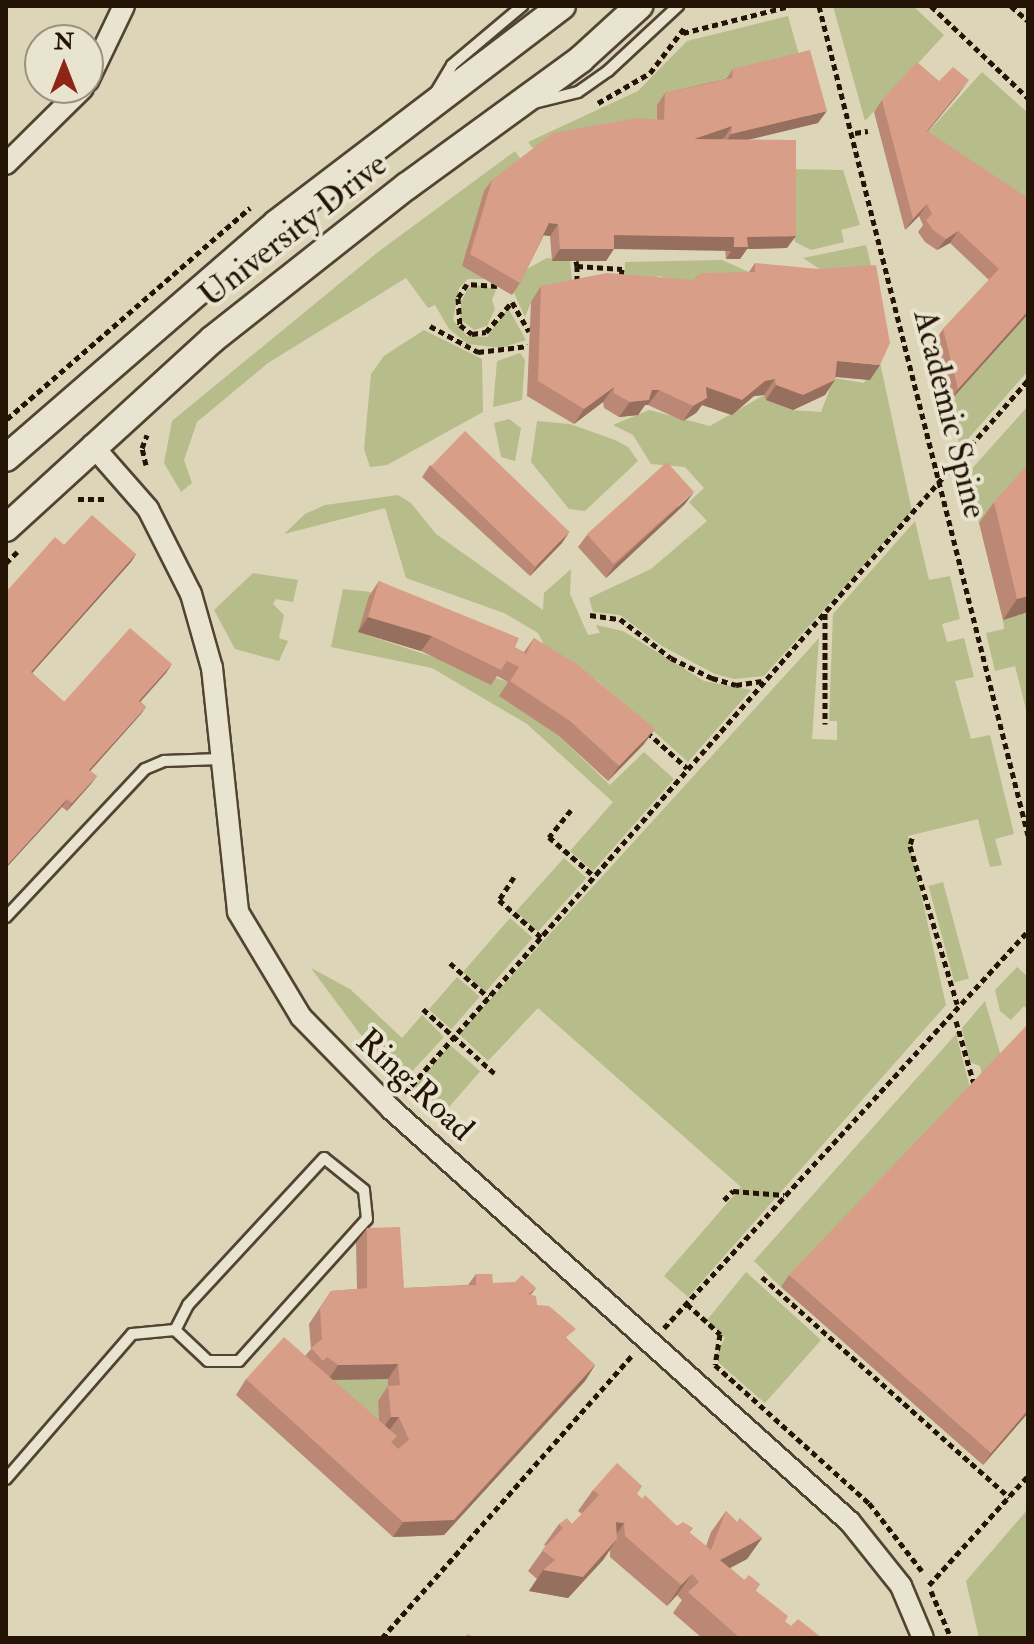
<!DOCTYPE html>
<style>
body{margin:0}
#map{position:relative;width:1034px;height:1644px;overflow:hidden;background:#ddd5b7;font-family:"IM FELL Double Pica",serif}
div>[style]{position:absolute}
.green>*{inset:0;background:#b6bc8a;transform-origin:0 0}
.path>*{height:5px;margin-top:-2.5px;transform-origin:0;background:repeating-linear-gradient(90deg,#231405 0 6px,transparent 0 10px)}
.roads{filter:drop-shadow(2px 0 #524432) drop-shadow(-2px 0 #524432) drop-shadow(0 2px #524432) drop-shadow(0 -2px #524432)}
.service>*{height:10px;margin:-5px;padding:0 5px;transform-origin:5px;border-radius:5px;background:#e9e4d0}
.minor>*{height:20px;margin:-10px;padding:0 10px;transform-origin:10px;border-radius:10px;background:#e9e4d0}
.tertiary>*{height:26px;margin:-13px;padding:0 13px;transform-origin:13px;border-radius:13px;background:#e9e4d0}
.wall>*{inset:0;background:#ba8874}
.shaded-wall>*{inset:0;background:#976f5e;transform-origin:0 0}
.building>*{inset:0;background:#d89e87;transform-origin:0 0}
span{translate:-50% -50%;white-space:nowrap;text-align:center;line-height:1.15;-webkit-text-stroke:8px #e9e4d0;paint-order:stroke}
.street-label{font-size:34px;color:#231405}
.frame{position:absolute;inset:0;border:8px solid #231405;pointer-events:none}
.north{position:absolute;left:24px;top:24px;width:80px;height:80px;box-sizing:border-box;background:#e9e4d0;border:2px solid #9a917f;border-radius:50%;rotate:0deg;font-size:22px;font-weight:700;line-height:32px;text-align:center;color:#231405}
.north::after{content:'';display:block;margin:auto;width:28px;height:36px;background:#8f2418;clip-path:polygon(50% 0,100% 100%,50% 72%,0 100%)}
</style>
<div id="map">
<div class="green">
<i style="clip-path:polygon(833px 6px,913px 6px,944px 35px,865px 121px)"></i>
<i style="clip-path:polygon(788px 16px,801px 62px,656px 132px,536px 152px,528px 142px,638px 91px,687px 41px)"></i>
<i style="clip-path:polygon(982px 72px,1028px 113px,1028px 215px,919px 142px)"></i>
<i style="clip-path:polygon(515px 151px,523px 162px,462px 266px,485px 279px,468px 279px,459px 288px,453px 320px,467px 336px,487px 337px,508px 308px,526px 340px,501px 348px,468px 344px,449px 329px,435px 305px,428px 308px,406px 278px,268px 363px,197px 422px,184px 460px,192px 483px,181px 492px,164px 463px,172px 421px,378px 252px)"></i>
<i style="clip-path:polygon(787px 169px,843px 170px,860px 225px,841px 230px,844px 242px,811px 250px,795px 242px)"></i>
<i style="clip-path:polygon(866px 245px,882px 310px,803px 258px)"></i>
<i style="clip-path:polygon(547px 258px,570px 261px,572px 280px,531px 302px,525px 317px,513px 291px,523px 271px)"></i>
<i style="clip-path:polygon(722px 260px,749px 272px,678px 283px,659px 276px,625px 288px,625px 262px)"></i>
<i style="clip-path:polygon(481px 285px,496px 290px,492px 300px,495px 309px,487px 326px,474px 330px,460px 319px,461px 302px,468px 288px)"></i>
<i style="clip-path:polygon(1028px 313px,1028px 371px,960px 448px,950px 401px)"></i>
<i style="clip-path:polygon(424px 330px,482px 359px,483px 412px,387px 465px,370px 467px,364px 449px,371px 374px,384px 356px)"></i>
<i style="clip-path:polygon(520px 353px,525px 360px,522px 400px,493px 407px,497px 361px)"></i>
<i style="clip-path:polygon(879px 358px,912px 511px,764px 676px,734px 679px,715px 674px,662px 646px,620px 615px,593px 612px,589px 598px,651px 569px,707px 521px,689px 502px,704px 488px,685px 467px,651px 464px,633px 435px,613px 425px,649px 410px,710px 426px,764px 395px,766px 400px,792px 410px,821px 412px,834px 378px,864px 383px)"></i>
<i style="clip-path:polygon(1028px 406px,1028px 468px,979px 523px,968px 473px)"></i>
<i style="clip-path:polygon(509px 419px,521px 428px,515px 461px,501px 457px,494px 423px)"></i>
<i style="clip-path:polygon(537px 421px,570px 424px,615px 440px,628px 447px,638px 461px,585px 511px,569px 509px,531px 462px)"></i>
<i style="clip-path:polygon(398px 495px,411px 503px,436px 534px,543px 610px,544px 593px,571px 569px,570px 594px,588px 635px,600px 633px,596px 625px,623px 631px,704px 681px,751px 690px,688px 762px,598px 681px,544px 645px,538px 633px,504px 613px,406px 578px,385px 508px,284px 534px,305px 514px,325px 505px)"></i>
<i style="clip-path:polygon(915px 521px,929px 580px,950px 576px,960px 619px,942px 624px,947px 642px,964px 638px,974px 677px,955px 681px,971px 739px,990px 735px,1014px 834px,995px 839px,1002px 865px,990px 867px,978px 819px,908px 836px,946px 1005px,688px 1297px,664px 1276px,741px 1187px,538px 1008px,488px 1061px,459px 1034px,819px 638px,812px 739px,837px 740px,837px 721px,829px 721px,833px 614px)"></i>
<i style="clip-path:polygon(253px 573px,298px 580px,293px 602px,276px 599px,273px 604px,284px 615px,279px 638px,288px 641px,279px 661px,235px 649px,214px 610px)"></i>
<i style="clip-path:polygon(343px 589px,371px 592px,358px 632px,508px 682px,500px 696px,559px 736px,610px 785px,644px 752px,674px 779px,593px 871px,570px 851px,613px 802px,527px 724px,432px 668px,331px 647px)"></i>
<i style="clip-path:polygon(1028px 612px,1028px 717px,1015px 666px,995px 671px,986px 633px,1004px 629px,1003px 620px)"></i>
<i style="left:564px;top:858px;width:30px;height:72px;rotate:42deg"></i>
<i style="left:943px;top:882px;width:100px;height:15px;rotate:75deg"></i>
<i style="left:510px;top:918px;width:30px;height:72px;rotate:41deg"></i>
<i style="clip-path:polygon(1017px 967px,1028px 977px,1028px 1011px,1024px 1006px,1011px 1020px,1000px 1011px,995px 990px)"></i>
<i style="clip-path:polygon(311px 968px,350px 989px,402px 1038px,422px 1015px,444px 1037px,406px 1078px,360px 1034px)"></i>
<i style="left:457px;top:977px;width:30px;height:43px;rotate:41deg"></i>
<i style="clip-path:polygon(985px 1001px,1001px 1056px,982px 1075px,980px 1066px,969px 1062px,962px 1028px)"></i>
<i style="clip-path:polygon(956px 1034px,970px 1088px,781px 1287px,754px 1261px)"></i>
<i style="left:450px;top:1045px;width:40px;height:54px;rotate:41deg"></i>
<i style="clip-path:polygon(746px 1272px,821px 1340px,765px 1403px,719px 1363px,716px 1355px,725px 1338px,707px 1320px)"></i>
<i style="clip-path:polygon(388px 1379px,389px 1400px,378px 1402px,380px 1432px,396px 1445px,398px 1456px,328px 1380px)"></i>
<i style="clip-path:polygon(1028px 1509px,1028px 1638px,979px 1638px,966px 1581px)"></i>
</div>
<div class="path">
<i style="left:819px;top:6px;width:855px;rotate:75.85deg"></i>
<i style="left:931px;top:6px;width:134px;rotate:43.5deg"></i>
<i style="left:1011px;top:6px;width:23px;rotate:41deg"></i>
<i style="left:683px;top:33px;width:110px;rotate:-14.2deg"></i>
<i style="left:598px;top:103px;width:60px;rotate:-30deg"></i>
<i style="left:650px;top:73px;width:58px;rotate:-52.7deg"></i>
<i style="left:855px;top:133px;width:13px;rotate:-9deg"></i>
<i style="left:576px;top:261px;width:5px;rotate:79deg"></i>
<i style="left:577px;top:266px;width:45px;rotate:3.8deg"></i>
<i style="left:622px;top:269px;width:9px;rotate:96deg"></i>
<i style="left:577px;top:266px;width:18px;rotate:90deg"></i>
<i style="left:497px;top:286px;width:30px;rotate:-176deg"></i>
<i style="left:467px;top:284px;width:17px;rotate:123deg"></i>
<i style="left:458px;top:298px;width:27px;rotate:86deg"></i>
<i style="left:460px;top:325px;width:15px;rotate:37deg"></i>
<i style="left:472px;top:334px;width:14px;rotate:-8deg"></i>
<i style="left:486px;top:332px;width:40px;rotate:-49deg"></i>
<i style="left:512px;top:302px;width:34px;rotate:60deg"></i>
<i style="left:430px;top:326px;width:55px;rotate:28.4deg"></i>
<i style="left:478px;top:352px;width:50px;rotate:-6.8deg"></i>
<i style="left:7px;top:419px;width:322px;rotate:-41deg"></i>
<i style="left:146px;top:465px;width:17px;rotate:-103deg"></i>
<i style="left:142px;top:448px;width:14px;rotate:-69deg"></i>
<i style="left:78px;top:499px;width:28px"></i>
<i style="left:6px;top:563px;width:16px;rotate:-45deg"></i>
<i style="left:825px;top:613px;width:111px;rotate:90deg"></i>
<i style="left:590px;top:615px;width:30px;rotate:8deg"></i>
<i style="left:620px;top:619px;width:64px;rotate:37.4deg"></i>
<i style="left:671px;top:658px;width:46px;rotate:26deg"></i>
<i style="left:712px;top:678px;width:25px;rotate:16deg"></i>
<i style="left:736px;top:685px;width:26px;rotate:-9deg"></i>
<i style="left:647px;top:732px;width:54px;rotate:42deg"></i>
<i style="left:571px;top:810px;width:35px;rotate:129deg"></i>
<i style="left:549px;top:837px;width:60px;rotate:40.9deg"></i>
<i style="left:912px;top:838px;width:8px;rotate:104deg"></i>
<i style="left:910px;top:846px;width:165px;rotate:73.4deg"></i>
<i style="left:514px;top:877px;width:27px;rotate:123deg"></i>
<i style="left:499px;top:900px;width:56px;rotate:41.4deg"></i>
<i style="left:450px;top:963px;width:51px;rotate:41.8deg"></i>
<i style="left:423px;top:1009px;width:96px;rotate:42deg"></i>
<i style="left:956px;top:1021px;width:66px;rotate:74.1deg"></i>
<i style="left:405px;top:1093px;width:947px;rotate:-48.85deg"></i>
<i style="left:724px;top:1200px;width:13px;rotate:-45deg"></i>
<i style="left:733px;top:1191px;width:51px;rotate:4.5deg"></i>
<i style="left:762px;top:1277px;width:331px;rotate:41.7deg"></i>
<i style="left:687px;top:1304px;width:45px;rotate:42.3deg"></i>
<i style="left:720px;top:1334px;width:31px;rotate:99deg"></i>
<i style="left:715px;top:1365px;width:207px;rotate:41.9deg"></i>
<i style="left:869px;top:1503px;width:86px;rotate:52.1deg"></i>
<i style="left:664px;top:1328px;width:539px;rotate:-47.48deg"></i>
<i style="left:929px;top:1585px;width:147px;rotate:-47.8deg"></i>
<i style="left:931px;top:1591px;width:51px;rotate:66.9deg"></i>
<i style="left:382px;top:1638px;width:378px;rotate:-48.5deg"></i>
</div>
<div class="roads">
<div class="service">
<i style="left:436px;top:92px;width:31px;rotate:-59deg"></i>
<i style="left:452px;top:65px;width:92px;rotate:-40.1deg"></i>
<i style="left:534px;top:103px;width:45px;rotate:-14deg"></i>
<i style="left:578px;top:92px;width:37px;rotate:-35deg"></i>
<i style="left:608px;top:71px;width:96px;rotate:-42.9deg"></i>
<i style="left:6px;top:917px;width:203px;rotate:-46.8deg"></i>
<i style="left:145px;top:769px;width:21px;rotate:-23deg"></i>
<i style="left:164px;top:761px;width:56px;rotate:-2deg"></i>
<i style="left:6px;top:1479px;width:192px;rotate:-49deg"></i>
<i style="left:132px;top:1334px;width:43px;rotate:-5.3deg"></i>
<i style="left:175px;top:1330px;width:45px;rotate:43.2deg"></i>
<i style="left:208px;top:1361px;width:31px"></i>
<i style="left:239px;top:1361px;width:191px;rotate:-48deg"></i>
<i style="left:367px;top:1219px;width:29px;rotate:-96deg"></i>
<i style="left:364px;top:1190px;width:51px;rotate:-141.3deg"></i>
<i style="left:324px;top:1158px;width:200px;rotate:132.8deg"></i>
<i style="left:188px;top:1305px;width:28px;rotate:117deg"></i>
</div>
<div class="minor">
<i style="left:88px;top:81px;width:83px;rotate:-64.4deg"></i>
<i style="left:6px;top:164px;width:108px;rotate:-44.6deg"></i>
<i style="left:92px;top:445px;width:85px;rotate:48.8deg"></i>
<i style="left:148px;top:509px;width:95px;rotate:63.2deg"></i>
<i style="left:191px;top:594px;width:77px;rotate:74.2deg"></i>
<i style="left:212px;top:668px;width:245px;rotate:83.9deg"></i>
<i style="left:238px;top:912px;width:122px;rotate:59deg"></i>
<i style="left:301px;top:1017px;width:129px;rotate:45.6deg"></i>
<i style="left:391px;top:1109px;width:617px;rotate:41.98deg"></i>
<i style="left:850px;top:1522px;width:82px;rotate:51.4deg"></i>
<i style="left:901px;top:1586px;width:56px;rotate:67.1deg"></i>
</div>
<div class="tertiary">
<i style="left:6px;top:458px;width:359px;rotate:-40.9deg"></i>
<i style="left:277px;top:223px;width:358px;rotate:-37.3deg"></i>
<i style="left:6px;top:528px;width:280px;rotate:-42.4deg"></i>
<i style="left:213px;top:339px;width:247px;rotate:-38.3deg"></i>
<i style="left:407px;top:186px;width:215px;rotate:-36.1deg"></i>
<i style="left:581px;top:59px;width:79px;rotate:-42.4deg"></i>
</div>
</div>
<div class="wall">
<i style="clip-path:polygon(733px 69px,818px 123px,749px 139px,787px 248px,747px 249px,740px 259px,726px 259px,725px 249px,614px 247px,606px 261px,552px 261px,550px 236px,544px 235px,520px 283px,512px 295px,462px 266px,484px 191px,492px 180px,657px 120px,657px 105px,665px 93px,726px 79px)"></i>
<i style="clip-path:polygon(939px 81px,960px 92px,928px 131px,1028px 314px,950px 401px,935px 341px,943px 329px,989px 280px,950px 243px,937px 250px,925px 242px,918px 232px,923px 225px,919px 216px,905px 230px,874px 112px,882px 100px)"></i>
<i style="clip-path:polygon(755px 263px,870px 380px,836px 377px,825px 395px,793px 410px,766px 400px,764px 395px,754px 396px,732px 415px,702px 405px,696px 413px,683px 421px,648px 405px,645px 405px,638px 415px,619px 417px,604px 408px,603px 402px,574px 424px,527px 396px,531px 302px,541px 286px,693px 280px,749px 272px)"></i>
<i style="clip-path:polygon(430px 465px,562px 543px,530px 576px,422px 477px)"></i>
<i style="clip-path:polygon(994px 502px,1028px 612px,1003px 620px,979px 523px)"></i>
<i style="clip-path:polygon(685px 504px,606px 578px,578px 547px,587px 535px)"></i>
<i style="clip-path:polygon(64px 545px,136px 554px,131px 562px,32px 673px,64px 702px,172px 664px,140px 701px,146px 707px,140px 715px,90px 771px,97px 776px,67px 811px,62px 807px,6px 592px)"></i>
<i style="clip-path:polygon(379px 581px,524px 652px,534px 638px,644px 744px,608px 781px,559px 736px,499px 696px,508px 682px,497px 676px,491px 685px,421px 651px,358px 632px,369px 596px)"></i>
<i style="clip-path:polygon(evenodd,367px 1228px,404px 1288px,468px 1285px,476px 1274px,493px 1283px,536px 1288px,531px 1295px,537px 1305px,568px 1340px,595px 1365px,585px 1381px,444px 1535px,393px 1537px,236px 1395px,246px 1379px,305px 1356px,311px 1349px,309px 1324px,331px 1291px,357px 1289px,356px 1243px,367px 1228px,388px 1379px,388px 1386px,378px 1401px,379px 1421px,333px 1380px,388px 1379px)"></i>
<i style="clip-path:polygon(789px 1275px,1028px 1413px,983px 1465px,781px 1287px)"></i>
<i style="clip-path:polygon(593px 1490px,637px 1494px,642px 1499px,677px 1526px,693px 1528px,689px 1533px,706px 1546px,711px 1532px,726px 1511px,737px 1522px,762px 1538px,747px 1559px,730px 1568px,744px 1580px,760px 1584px,755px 1591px,785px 1622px,791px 1626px,822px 1638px,702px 1638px,673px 1613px,682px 1600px,677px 1595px,667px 1606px,610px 1557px,610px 1550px,603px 1560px,568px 1598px,529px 1591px,537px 1579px,528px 1571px,546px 1546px,544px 1545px,559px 1524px,572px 1524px,582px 1514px,578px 1511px)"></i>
</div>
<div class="shaded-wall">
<i style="clip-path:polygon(969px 80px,960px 92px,919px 142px,927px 131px)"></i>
<i style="clip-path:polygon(827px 111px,818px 123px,723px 146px,731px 134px)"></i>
<i style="clip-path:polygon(732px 126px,724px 138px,686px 151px,694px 139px)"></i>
<i style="clip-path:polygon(927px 204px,919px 216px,905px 230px,913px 219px)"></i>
<i style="clip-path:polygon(549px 223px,558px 224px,550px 236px,541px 235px)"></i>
<i style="clip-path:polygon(958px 231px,950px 243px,937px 250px,946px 239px)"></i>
<i style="left:614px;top:235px;width:120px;height:14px;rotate:1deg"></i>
<i style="clip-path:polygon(796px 236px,787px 248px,747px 249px,740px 259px,726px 259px,734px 247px,747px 237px)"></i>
<i style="clip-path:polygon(560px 249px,614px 249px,606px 261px,552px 261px)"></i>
<i style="clip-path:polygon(1028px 311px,1028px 314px,950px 401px,958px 389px)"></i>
<i style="clip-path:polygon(837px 361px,880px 365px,870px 380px,827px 376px)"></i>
<i style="clip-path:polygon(775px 379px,764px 395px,754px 396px,732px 415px,702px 405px,696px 413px,683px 421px,706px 387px)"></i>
<i style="clip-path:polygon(835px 380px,825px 395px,793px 410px,766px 400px,776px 385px)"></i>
<i style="clip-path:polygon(614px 387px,603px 402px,574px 424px,584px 409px)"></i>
<i style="clip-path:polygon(652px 390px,659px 390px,648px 405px,645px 405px,638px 415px,619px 417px,630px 402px)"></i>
<i style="clip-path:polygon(694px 492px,685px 504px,606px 578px,614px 566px)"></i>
<i style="clip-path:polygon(570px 531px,562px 543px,530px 576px,538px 564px)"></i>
<i style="clip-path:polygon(136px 554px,131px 562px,25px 681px,31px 672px)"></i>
<i style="clip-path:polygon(1028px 596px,1028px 612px,1003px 620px,1017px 599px)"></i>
<i style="clip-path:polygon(368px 617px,432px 636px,421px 651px,358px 632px)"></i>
<i style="clip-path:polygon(172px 664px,166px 673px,134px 709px,139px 701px)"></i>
<i style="clip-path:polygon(146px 707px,140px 715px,84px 778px,89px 770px)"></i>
<i style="clip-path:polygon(655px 729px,644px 744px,608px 781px,619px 766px)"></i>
<i style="clip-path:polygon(97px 776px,91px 784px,67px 811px,72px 803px)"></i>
<i style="clip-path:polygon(67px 799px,62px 807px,6px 868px,6px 866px)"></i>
<i style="clip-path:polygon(398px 1364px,388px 1379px,328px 1380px,338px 1365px)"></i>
<i style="clip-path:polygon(595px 1365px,585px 1381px,444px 1535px,393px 1537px,403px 1522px)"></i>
<i style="clip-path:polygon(1028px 1410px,1028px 1413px,983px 1465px,991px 1453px)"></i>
<i style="clip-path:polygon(391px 1417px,399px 1417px,388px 1432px,380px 1432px)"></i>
<i style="clip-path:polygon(616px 1522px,624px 1523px,610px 1544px)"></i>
<i style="clip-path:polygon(762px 1538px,747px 1559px,705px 1581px,720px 1560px)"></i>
<i style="clip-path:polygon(617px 1539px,603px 1560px,568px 1598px,529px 1591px,543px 1570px)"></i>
<i style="clip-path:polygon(692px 1574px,677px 1595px,667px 1606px,681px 1585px)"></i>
</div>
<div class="building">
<i style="clip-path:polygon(810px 50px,827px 111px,731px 134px,732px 126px,694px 139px,796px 140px,796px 236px,747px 237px,748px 247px,734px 247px,734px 237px,614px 235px,614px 249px,560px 249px,558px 224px,549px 223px,520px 283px,470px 254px,492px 180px,553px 133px,637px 118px,664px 120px,665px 93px,732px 78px,733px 69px)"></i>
<i style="clip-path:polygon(917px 62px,939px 81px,953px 67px,969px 80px,927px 131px,1028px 198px,1028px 311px,958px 389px,943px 329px,999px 269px,958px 231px,946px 239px,933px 230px,926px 220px,932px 214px,927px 204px,913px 219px,882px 100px)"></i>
<i style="clip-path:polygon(755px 263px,819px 269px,876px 265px,890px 343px,880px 365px,837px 361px,835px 380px,803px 395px,776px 385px,775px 379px,765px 381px,742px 400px,706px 387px,707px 398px,693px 406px,659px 390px,652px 390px,649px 400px,630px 402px,614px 393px,614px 387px,584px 409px,538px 381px,541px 286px,607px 273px,693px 280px,701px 273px,755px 272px)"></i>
<i style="left:465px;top:431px;width:145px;height:49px;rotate:44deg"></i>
<i style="left:667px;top:462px;width:40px;height:108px;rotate:48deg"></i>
<i style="clip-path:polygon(1028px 464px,1028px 596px,1017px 599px,994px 502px)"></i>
<i style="clip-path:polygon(92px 515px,136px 554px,31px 672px,64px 702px,130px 628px,172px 664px,139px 701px,146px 707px,89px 770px,97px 776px,72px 803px,67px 799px,6px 866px,6px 592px,55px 537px,64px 545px)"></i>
<i style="clip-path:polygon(379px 581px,519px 638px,515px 647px,526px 654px,534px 638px,578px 665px,655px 729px,619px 766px,570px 721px,510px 681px,519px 667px,507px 661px,501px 670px,432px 636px,368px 617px)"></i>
<i style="clip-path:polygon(1028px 1024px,1028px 1410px,991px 1453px,789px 1275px)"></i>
<i style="clip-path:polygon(400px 1227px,404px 1288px,476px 1285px,476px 1274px,492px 1274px,493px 1283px,515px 1282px,522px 1275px,536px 1288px,528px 1294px,536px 1296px,537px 1305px,549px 1306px,576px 1329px,565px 1338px,595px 1365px,454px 1520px,403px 1522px,246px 1379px,284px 1337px,397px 1436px,391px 1442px,398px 1449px,409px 1440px,399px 1417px,391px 1417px,388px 1386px,400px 1385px,398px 1364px,338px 1365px,327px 1357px,323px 1361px,311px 1348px,322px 1339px,320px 1308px,331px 1291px,367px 1288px,367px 1228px)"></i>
<i style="clip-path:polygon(617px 1463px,642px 1486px,637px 1494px,642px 1499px,645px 1495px,677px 1526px,683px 1522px,693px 1528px,689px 1532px,711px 1550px,726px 1511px,737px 1522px,740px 1518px,762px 1538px,720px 1560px,744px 1580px,749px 1575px,760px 1584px,755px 1590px,788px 1616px,785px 1622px,791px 1626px,798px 1619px,822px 1638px,740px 1638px,688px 1592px,699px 1582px,692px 1574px,681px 1585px,625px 1536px,624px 1523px,616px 1522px,617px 1539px,583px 1577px,543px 1570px,555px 1560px,542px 1550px,563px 1528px,559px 1524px,567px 1518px,572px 1524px,599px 1495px,593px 1490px)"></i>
<i style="clip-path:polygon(468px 1634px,475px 1638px,464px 1638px)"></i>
</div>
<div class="street-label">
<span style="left:293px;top:230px;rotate:-38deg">University Drive</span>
<span style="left:950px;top:414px;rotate:76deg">Academic Spine</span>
<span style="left:415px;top:1085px;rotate:43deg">Ring Road</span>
</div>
<div class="frame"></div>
<div class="north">N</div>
</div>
